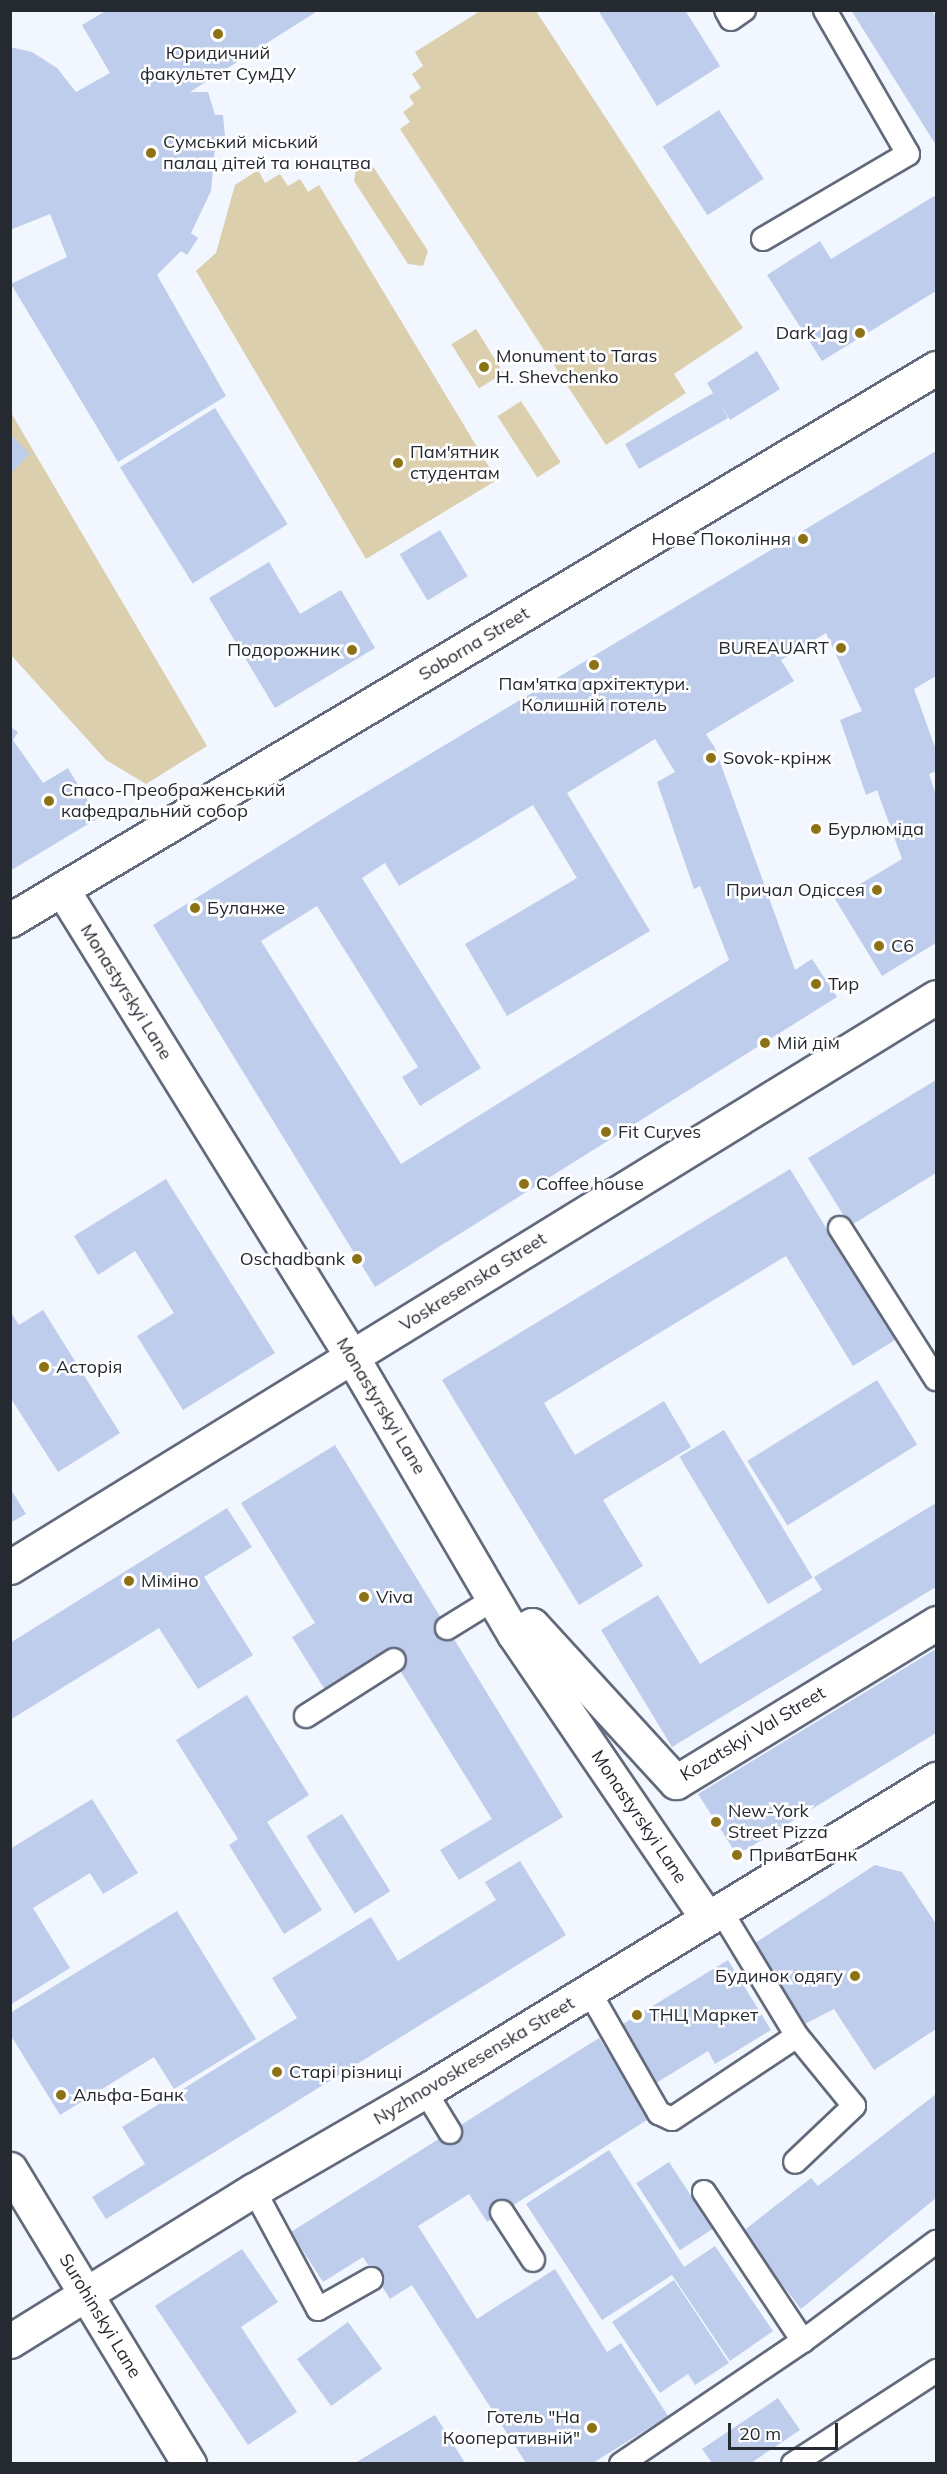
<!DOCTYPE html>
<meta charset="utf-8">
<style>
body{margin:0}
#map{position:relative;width:947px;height:2474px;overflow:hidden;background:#f2f6fe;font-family:Mulish,sans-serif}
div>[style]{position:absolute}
.green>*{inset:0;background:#dbcfad;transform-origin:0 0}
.building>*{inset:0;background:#becdec;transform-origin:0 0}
.roads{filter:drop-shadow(2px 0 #626a7b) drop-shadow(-2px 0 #626a7b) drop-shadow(0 2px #626a7b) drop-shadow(0 -2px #626a7b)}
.service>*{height:22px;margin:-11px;padding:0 11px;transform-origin:11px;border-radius:11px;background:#fff}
.pedestrian>*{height:33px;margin:-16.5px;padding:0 16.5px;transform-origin:16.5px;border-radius:16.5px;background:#fff}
.minor>*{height:33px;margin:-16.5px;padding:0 16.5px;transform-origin:16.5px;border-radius:16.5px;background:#fff}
.tertiary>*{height:33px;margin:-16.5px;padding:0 16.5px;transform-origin:16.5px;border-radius:16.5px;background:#fff}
.dots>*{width:16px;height:16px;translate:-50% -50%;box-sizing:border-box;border:3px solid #fff;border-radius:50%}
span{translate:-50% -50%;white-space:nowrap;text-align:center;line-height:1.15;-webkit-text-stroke:5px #fff;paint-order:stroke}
.poi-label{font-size:18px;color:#252930}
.left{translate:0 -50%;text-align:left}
.right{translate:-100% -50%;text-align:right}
.street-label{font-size:18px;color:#252930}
.frame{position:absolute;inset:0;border:12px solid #252930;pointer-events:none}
.scale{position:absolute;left:728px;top:2423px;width:110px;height:27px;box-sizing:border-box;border:3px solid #252930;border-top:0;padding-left:8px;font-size:18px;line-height:21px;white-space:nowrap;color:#252930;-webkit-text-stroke:4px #fff;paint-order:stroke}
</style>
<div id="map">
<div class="green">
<i style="clip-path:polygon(480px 11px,536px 11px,743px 328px,674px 374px,686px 393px,606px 445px,400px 129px,410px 122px,403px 112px,414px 104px,409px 96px,421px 88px,412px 74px,423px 66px,415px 52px)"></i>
<i style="clip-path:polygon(363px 165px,374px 168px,428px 251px,423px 266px,408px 264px,354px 181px,356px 169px)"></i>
<i style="clip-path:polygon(258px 170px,265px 183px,280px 174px,288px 186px,300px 179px,308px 192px,319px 185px,497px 480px,366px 559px,196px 271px,216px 253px,235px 185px)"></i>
<i style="left:476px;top:329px;width:52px;height:29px;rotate:58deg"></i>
<i style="left:521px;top:401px;width:73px;height:28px;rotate:57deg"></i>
<i style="clip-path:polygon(10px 411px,207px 746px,146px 784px,106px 760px,11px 655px)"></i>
</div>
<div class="building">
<i style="clip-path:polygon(107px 10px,319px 10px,190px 92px,208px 92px,215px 115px,223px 115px,225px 136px,216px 137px,211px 191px,191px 233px,198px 238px,187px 255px,181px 251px,157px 275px,226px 396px,118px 462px,11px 284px,67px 257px,50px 214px,10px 230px,10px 47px,32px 52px,57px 68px,76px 92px,110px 73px,82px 25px)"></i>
<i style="clip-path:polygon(598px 10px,685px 10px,720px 66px,657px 106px)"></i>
<i style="clip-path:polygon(851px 10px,932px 10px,936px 18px,936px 145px)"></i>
<i style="left:719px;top:110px;width:82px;height:67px;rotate:57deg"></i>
<i style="clip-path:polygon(936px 195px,936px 291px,822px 361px,767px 275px,820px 241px,831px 259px)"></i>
<i style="clip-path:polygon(757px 351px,780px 389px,730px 420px,720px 403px,728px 418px,639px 469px,625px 444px,713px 393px,707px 383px)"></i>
<i style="left:215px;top:408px;width:137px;height:112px;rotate:58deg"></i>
<i style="clip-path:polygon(10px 434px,30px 454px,10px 474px)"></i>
<i style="clip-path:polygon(evenodd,936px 451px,936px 676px,914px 689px,936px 750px,936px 771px,929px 774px,936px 795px,936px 943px,882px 976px,835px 899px,902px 859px,877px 790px,866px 795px,840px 720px,862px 711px,826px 633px,781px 660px,794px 681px,706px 734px,715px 748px,795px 970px,812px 959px,837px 997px,375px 1287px,153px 925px,348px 803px,936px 451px,655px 739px,675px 772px,657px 782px,694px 889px,700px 886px,729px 960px,401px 1164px,261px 941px,317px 906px,418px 1067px,402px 1077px,420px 1106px,481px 1068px,362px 878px,385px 863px,399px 886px,533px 805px,577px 878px,465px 944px,507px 1016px,650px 931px,567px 793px,655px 739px)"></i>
<i style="left:440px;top:530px;width:54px;height:47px;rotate:59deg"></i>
<i style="clip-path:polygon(269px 562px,300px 614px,341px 590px,375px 648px,275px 708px,209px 598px)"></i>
<i style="clip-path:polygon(10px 727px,18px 732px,13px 740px,43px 783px,68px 768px,98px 818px,10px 871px)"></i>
<i style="clip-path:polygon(936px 1080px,936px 1173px,850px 1226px,808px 1158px)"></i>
<i style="clip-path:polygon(790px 1169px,895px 1340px,853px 1366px,786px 1256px,544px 1403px,575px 1455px,664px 1401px,691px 1447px,603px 1500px,643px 1566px,579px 1605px,442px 1380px)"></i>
<i style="clip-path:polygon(166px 1179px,275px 1353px,183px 1410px,137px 1336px,174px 1313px,135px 1251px,98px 1275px,74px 1236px)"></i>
<i style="clip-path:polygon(43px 1310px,120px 1433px,58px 1472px,10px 1397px,10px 1311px,19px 1325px)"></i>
<i style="left:877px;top:1380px;width:76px;height:153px;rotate:58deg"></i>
<i style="left:724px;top:1430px;width:172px;height:52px;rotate:59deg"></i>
<i style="clip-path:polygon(335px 1445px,563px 1817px,459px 1880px,440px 1850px,492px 1819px,388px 1651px,325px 1690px,292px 1637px,315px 1623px,241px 1503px)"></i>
<i style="clip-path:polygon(10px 1488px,26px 1514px,10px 1523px)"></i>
<i style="clip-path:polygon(936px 1503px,936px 1587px,672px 1747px,601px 1630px,658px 1595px,700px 1664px,822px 1590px,814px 1577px)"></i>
<i style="clip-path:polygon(227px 1508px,252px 1547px,204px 1577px,253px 1655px,198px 1689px,159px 1628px,10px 1720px,10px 1643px)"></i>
<i style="clip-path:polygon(936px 1649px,936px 1733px,737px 1855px,698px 1794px)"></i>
<i style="clip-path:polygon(247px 1695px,309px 1795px,267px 1822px,322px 1910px,284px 1934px,229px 1845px,238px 1839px,176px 1740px)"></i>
<i style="clip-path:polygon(92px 1799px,138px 1873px,103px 1894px,90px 1873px,33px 1908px,70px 1968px,10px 2005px,10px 1849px)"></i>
<i style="left:342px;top:1814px;width:91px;height:42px;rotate:58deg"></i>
<i style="clip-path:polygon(520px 1861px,566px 1935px,106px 2219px,92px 2197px,145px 2164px,122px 2127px,297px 2018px,272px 1978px,371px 1917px,398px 1961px,496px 1900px,485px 1882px)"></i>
<i style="clip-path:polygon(875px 1865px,902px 1872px,936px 1924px,936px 2029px,874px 2070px,834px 2009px,803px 2025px,755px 1943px)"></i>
<i style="clip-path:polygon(177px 1911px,256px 2039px,174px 2089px,154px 2057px,60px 2115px,10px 2034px,10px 2013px)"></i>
<i style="clip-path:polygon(728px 1960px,771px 2030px,715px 2064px,708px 2051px,653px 2085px,618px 2027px)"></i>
<i style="clip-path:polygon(599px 2038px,650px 2118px,487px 2222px,469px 2194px,418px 2226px,477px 2319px,555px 2269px,607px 2352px,621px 2343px,668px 2416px,593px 2463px,526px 2463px,412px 2285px,390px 2299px,363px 2257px,323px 2282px,291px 2232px)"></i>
<i style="clip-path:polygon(936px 2094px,936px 2198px,801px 2309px,742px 2232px,811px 2178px,818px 2186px)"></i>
<i style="clip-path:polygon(609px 2150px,684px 2267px,715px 2246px,773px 2331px,730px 2361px,672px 2275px,602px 2320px,526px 2204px)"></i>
<i style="left:669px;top:2162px;width:80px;height:39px;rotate:57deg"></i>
<i style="clip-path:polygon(242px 2249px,278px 2302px,241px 2327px,297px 2412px,248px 2445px,155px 2306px)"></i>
<i style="clip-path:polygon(674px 2280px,729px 2363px,695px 2385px,688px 2374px,660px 2393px,612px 2322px)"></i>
<i style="left:348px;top:2322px;width:58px;height:63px;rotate:54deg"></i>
<i style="clip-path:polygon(778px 2398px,800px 2430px,751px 2463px,712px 2463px,702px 2449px)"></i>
<i style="clip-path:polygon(435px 2415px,465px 2463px,355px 2463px)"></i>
</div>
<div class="roads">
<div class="service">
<i style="left:726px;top:10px;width:10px;rotate:61deg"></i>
<i style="left:731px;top:19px;width:16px;rotate:-35deg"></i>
<i style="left:763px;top:239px;width:168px;rotate:-30.4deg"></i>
<i style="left:908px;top:154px;width:166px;rotate:-120deg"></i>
<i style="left:840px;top:1228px;width:179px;rotate:57.6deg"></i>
<i style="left:447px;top:1628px;width:55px;rotate:-31.7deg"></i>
<i style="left:306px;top:1716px;width:104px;rotate:-32.5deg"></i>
<i style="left:720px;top:1909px;width:149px;rotate:58.8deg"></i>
<i style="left:797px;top:2036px;width:90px;rotate:50.8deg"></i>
<i style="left:854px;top:2106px;width:81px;rotate:136.5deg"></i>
<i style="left:589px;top:1991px;width:141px;rotate:60.2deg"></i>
<i style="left:659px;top:2113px;width:14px;rotate:25deg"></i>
<i style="left:672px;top:2119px;width:150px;rotate:-33.6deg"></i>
<i style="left:425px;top:2091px;width:48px;rotate:58.6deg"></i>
<i style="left:254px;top:2190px;width:135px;rotate:61.7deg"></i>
<i style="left:318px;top:2309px;width:61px;rotate:-29.5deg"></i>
<i style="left:704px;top:2192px;width:179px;rotate:56.4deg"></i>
<i style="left:502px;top:2212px;width:57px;rotate:57.1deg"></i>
<i style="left:621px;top:2464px;width:220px;rotate:-34.1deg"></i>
<i style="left:803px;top:2341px;width:166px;rotate:-36.7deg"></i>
<i style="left:793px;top:2464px;width:171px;rotate:-33deg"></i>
</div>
<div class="pedestrian">
<i style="left:62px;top:889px;width:551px;rotate:58.22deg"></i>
<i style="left:10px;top:920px;width:1078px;rotate:-30.8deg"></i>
<i style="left:10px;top:1567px;width:1087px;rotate:-31.61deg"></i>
</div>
<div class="minor">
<i style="left:352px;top:1357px;width:321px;rotate:59.7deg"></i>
<i style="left:514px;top:1634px;width:342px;rotate:55.8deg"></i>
<i style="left:515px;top:1634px;width:19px;rotate:-28deg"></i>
<i style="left:532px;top:1625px;width:213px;rotate:47.5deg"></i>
<i style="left:676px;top:1782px;width:305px;rotate:-31.4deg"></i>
<i style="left:10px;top:2169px;width:149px;rotate:58.8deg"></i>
</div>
<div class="tertiary">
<i style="left:87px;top:2296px;width:197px;rotate:58.7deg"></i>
<i style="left:10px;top:2341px;width:287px;rotate:-31.8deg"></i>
<i style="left:254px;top:2190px;width:198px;rotate:-30.1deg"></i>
<i style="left:425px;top:2091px;width:599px;rotate:-31.41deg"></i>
</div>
</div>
<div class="dots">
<i style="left:218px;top:34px;background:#8d7215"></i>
<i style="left:151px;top:153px;background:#8d7215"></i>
<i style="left:860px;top:333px;background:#8d7215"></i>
<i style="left:484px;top:367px;background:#8d7215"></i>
<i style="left:398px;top:463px;background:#8d7215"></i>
<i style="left:803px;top:539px;background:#8d7215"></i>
<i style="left:841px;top:648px;background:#8d7215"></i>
<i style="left:352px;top:650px;background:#8d7215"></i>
<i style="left:594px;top:665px;background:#8d7215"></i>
<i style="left:711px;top:758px;background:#8d7215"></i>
<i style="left:49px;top:801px;background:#8d7215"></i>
<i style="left:816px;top:829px;background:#8d7215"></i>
<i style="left:877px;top:890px;background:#8d7215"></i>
<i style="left:195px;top:908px;background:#8d7215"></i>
<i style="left:879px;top:946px;background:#8d7215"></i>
<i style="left:816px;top:984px;background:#8d7215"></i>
<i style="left:765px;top:1043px;background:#8d7215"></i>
<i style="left:606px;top:1132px;background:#8d7215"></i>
<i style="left:524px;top:1184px;background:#8d7215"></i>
<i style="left:357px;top:1259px;background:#8d7215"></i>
<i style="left:44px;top:1367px;background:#8d7215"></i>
<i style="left:129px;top:1581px;background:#8d7215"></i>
<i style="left:364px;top:1597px;background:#8d7215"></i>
<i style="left:716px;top:1822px;background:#8d7215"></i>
<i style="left:737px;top:1855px;background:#8d7215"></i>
<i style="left:855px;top:1976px;background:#8d7215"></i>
<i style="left:637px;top:2015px;background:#8d7215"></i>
<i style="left:277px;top:2072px;background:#8d7215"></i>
<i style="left:61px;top:2095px;background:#8d7215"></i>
<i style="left:592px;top:2428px;background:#8d7215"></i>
</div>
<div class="poi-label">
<span style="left:218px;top:64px">Юридичний<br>факультет СумДУ</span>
<span class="left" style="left:163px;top:153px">Сумський міський<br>палац дітей та юнацтва</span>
<span class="right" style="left:848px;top:333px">Dark Jag</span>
<span class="left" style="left:496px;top:367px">Monument to Taras<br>H. Shevchenko</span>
<span class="left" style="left:410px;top:463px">Пам'ятник<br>студентам</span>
<span class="right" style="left:791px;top:539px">Нове Покоління</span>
<span class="right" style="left:829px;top:648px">BUREAUART</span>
<span class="right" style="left:340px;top:650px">Подорожник</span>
<span style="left:594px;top:695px">Пам'ятка архітектури.<br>Колишній готель</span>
<span class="left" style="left:723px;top:758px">Sovok-крінж</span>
<span class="left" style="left:61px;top:801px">Спасо-Преображенський<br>кафедральний собор</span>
<span class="left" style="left:828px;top:829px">Бурлюміда</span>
<span class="right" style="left:865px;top:890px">Причал Одіссея</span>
<span class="left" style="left:207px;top:908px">Буланже</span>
<span class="left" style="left:891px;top:946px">С6</span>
<span class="left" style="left:828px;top:984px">Тир</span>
<span class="left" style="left:777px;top:1043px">Мій дім</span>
<span class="left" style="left:618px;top:1132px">Fit Curves</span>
<span class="left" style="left:536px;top:1184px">Coffee house</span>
<span class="right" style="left:345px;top:1259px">Oschadbank</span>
<span class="left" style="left:56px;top:1367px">Асторія</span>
<span class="left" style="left:141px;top:1581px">Міміно</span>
<span class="left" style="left:376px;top:1597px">Viva</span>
<span class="left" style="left:728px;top:1822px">New-York<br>Street Pizza</span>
<span class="left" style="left:749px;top:1855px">ПриватБанк</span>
<span class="right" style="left:843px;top:1976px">Будинок одягу</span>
<span class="left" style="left:649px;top:2015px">ТНЦ Маркет</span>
<span class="left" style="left:289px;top:2072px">Старі різниці</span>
<span class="left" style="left:73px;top:2095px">Альфа-Банк</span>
<span class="right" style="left:580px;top:2428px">Готель "На<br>Кооперативній"</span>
</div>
<div class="street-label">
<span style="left:474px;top:644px;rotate:-31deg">Soborna Street</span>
<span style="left:126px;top:992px;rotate:58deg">Monastyrskyi Lane</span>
<span style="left:473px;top:1282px;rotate:-32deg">Voskresenska Street</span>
<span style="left:381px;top:1406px;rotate:59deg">Monastyrskyi Lane</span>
<span style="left:753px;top:1734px;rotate:-31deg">Kozatskyi Val Street</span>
<span style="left:639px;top:1817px;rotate:56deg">Monastyrskyi Lane</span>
<span style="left:474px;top:2061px;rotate:-31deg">Nyzhnovoskresenska Street</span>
<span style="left:100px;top:2316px;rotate:59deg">Surohinskyi Lane</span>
</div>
<div class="frame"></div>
<div class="scale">20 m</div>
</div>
